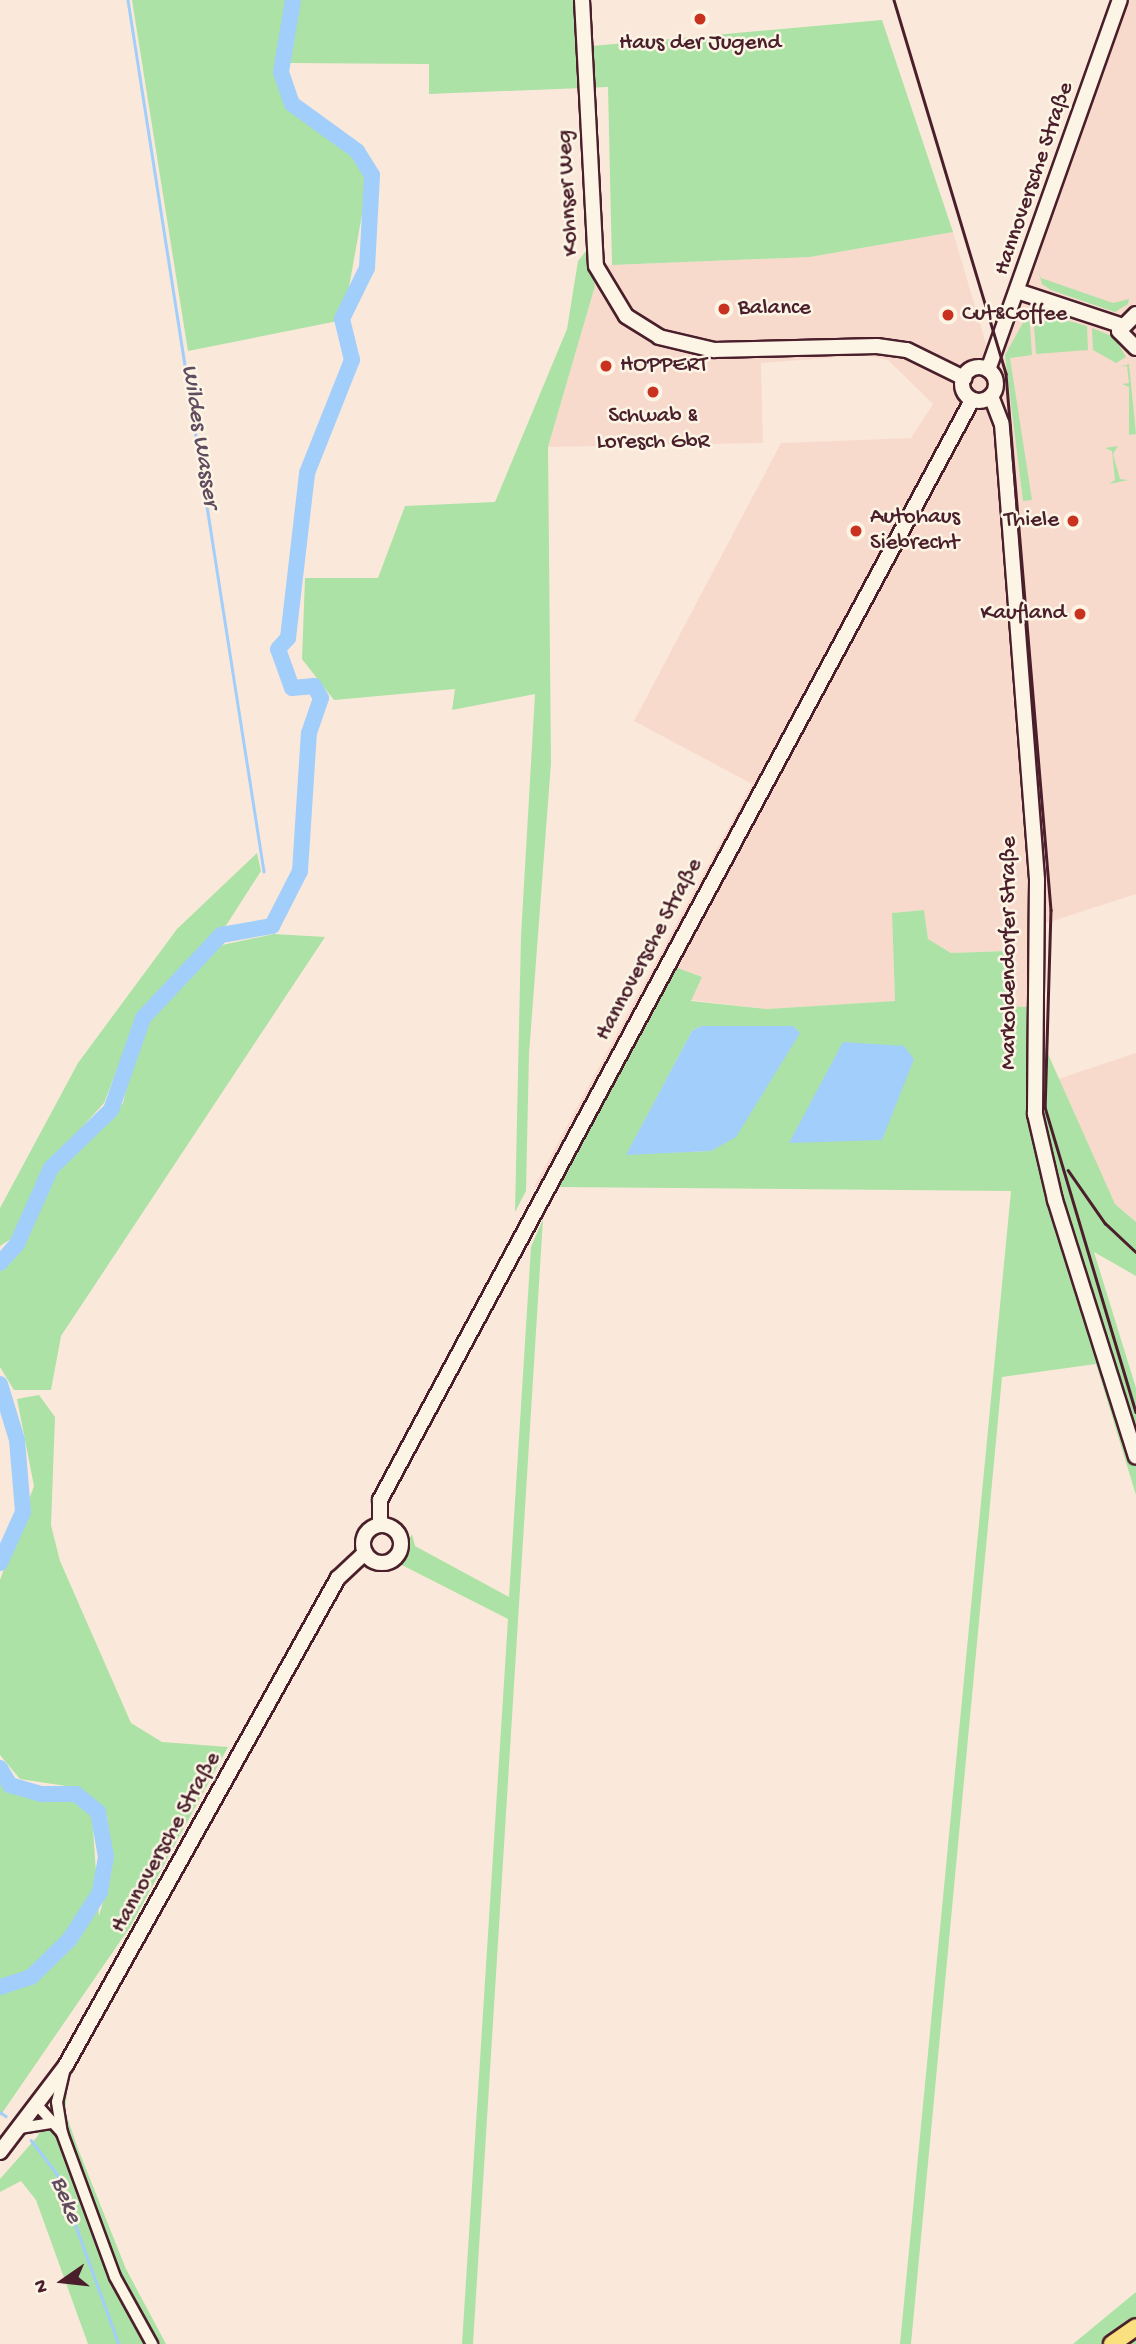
<!DOCTYPE html>
<meta charset="utf-8">
<style>
body{margin:0}
#map{position:relative;width:1136px;height:2344px;overflow:hidden;background:#fae9da;font-family:"Gochi Hand",sans-serif}
div>[style]{position:absolute}
.built>*{inset:0;background:#f8dacd}
.green>*{inset:0;background:#ace2a5}
.water>*{inset:0;background:#a2cefc}
.stream>*{height:2.5px;margin:-1.25px;padding:0 1.25px;transform-origin:1.25px;border-radius:1.25px;background:#a2cefc}
.river>*{height:16px;margin:-8px;padding:0 8px;transform-origin:8px;border-radius:8px;background:#a2cefc}
.roads{filter:drop-shadow(2px 0 #4a1f2b) drop-shadow(-2px 0 #4a1f2b) drop-shadow(0 2px #4a1f2b) drop-shadow(0 -2px #4a1f2b)}
.street>*{height:10px;margin:-5px;padding:0 5px;transform-origin:5px;border-radius:5px;background:#fcf5e5}
.secondary>*{height:14px;margin:-7px;padding:0 7px;transform-origin:7px;border-radius:7px;background:#fcf5e5}
.secondary>.ring{margin:-7px;padding:0;box-sizing:content-box;background:none;border:14px solid #fcf5e5;border-radius:50%}
.primary>*{height:16px;margin:-8px;padding:0 8px;transform-origin:8px;border-radius:8px;background:#fbe080}
.rail>*{height:2.5px;margin:-1.25px;padding:0 1.25px;transform-origin:1.25px;border-radius:1.25px;background:#4a1f2b}
.dots>*{width:19px;height:19px;translate:-50% -50%;box-sizing:border-box;border:4px solid #fcf5e5;border-radius:50%}
span{translate:-50% -50%;white-space:nowrap;text-align:center;line-height:1.15;-webkit-text-stroke:5px #fcf5e5;paint-order:stroke}
.poi-label{font-size:23px;color:#4a1f2b}
.left{translate:0 -50%;text-align:left}
.right{translate:-100% -50%;text-align:right}
.street-label{font-size:23px;color:#4a1f2b}
.water-label{font-size:24px;color:#604b5f;font-style:italic}
.north{position:absolute;left:28px;top:2246px;width:70px;height:70px;-webkit-text-stroke:5px #fcf5e5;paint-order:stroke;rotate:256deg;font-size:19px;font-weight:700;line-height:28px;text-align:center;color:#4a1f2b}
.north::after{content:'';display:block;margin:auto;width:24px;height:32px;background:#4a1f2b;clip-path:polygon(50% 0,100% 100%,50% 72%,0 100%)}
</style>
<div id="map">
<div class="built">
<i style="clip-path:polygon(1129px 0,1136px 0,1136px 894px,1031px 928px,1027px 1007px,1009px 1007px,1006px 951px,951px 953px,928px 939px,924px 910px,892px 913px,895px 1001px,767px 1009px,690px 1000px,702px 977px,675px 967px,558px 1187px,534px 1187px,752px 784px,634px 721px,781px 443px,911px 438px,933px 404px,888px 360px,866px 355px,761px 363px,763px 443px,548px 447px,595px 286px,588px 266px,810px 257px,953px 232px,987px 347px,1002px 354px)"></i>
<i style="clip-path:polygon(1136px 1053px,1136px 1222px,1115px 1204px,1055px 1080px)"></i>
</div>
<div class="green">
<i style="clip-path:polygon(132px 0,289px 0,278px 73px,290px 107px,355px 154px,369px 176px,343px 320px,188px 351px)"></i>
<i style="clip-path:polygon(298px 0,577px 0,581px 47px,882px 20px,953px 232px,810px 257px,612px 265px,608px 87px,429px 94px,429px 64px,288px 63px)"></i>
<i style="clip-path:polygon(586px 251px,595px 286px,548px 447px,551px 763px,529px 1054px,526px 1191px,515px 1212px,521px 936px,535px 694px,452px 710px,455px 689px,334px 700px,302px 659px,305px 578px,378px 578px,405px 506px,495px 502px,567px 329px,578px 261px)"></i>
<i style="clip-path:polygon(1038px 270px,1041px 278px,1113px 303px,1129px 299px,1128px 304px,1115px 312px,1051px 290px,1042px 284px)"></i>
<i style="clip-path:polygon(1033px 311px,1087px 326px,1088px 350px,1036px 354px)"></i>
<i style="clip-path:polygon(1029px 312px,1032px 355px,1010px 358px,1032px 500px,1023px 501px,1005px 355px)"></i>
<i style="clip-path:polygon(1092px 328px,1114px 337px,1126px 357px,1116px 363px,1093px 350px)"></i>
<i style="clip-path:polygon(1129px 364px,1136px 434px,1129px 435px,1129px 387px,1122px 384px,1129px 383px,1127px 366px,1120px 367px)"></i>
<i style="clip-path:polygon(1118px 446px,1113px 454px,1120px 479px,1128px 480px,1109px 484px,1115px 480px,1112px 451px,1105px 448px)"></i>
<i style="clip-path:polygon(257px 853px,261px 871px,227px 924px,135px 1023px,104px 1103px,48px 1165px,14px 1237px,0 1246px,0 1208px,78px 1063px,177px 929px)"></i>
<i style="clip-path:polygon(evenodd,924px 910px,928px 939px,951px 953px,1006px 951px,1009px 1006px,1027px 1007px,1115px 1204px,1136px 1222px,1136px 1276px,1094px 1252px,1136px 1388px,1136px 1495px,1096px 1364px,1002px 1377px,911px 2344px,900px 2344px,1011px 1191px,558px 1187px,675px 967px,702px 977px,691px 1001px,767px 1009px,895px 1001px,892px 913px,924px 910px,701px 1026px,793px 1026px,711px 1151px,627px 1154px,692px 1031px,701px 1026px)"></i>
<i style="clip-path:polygon(274px 934px,325px 937px,61px 1336px,51px 1390px,14px 1390px,0 1367px,0 1271px,22px 1249px,52px 1178px,123px 1103px,137px 1040px,155px 1010px,222px 945px)"></i>
<i style="clip-path:polygon(543px 1219px,473px 2344px,462px 2344px,508px 1619px,398px 1563px,412px 1534px,415px 1546px,509px 1597px,531px 1247px)"></i>
<i style="clip-path:polygon(39px 1395px,55px 1417px,51px 1525px,60px 1561px,131px 1723px,162px 1742px,228px 1747px,130px 1927px,0 2116px,0 1781px,39px 1799px,73px 1800px,92px 1814px,99px 1916px,112px 1869px,107px 1816px,94px 1799px,79px 1788px,20px 1779px,0 1755px,0 1580px,34px 1486px,17px 1399px)"></i>
<i style="clip-path:polygon(68px 2082px,65px 2111px,78px 2149px,126px 2269px,166px 2344px,88px 2344px,36px 2200px,21px 2181px,0 2192px,0 2179px,37px 2137px)"></i>
<i style="clip-path:polygon(1136px 2292px,1136px 2344px,1073px 2344px)"></i>
</div>
<div class="water">
<i style="clip-path:polygon(701px 1026px,793px 1026px,800px 1033px,736px 1137px,711px 1151px,626px 1155px,692px 1031px)"></i>
<i style="clip-path:polygon(843px 1042px,904px 1046px,914px 1059px,882px 1140px,789px 1143px)"></i>
</div>
<div class="stream">
<i style="left:128px;top:0;width:882px;rotate:81.13deg"></i>
<i style="left:0;top:2112px;width:7px;rotate:34deg"></i>
<i style="left:31px;top:2140px;width:43px;rotate:52.6deg"></i>
<i style="left:57px;top:2174px;width:181px;rotate:70deg"></i>
</div>
<div class="river">
<i style="left:0;top:1263px;width:25px;rotate:-48deg"></i>
<i style="left:17px;top:1244px;width:83px;rotate:-65.9deg"></i>
<i style="left:51px;top:1168px;width:83px;rotate:-44deg"></i>
<i style="left:111px;top:1110px;width:97px;rotate:-70.8deg"></i>
<i style="left:143px;top:1018px;width:114px;rotate:-46.8deg"></i>
<i style="left:221px;top:935px;width:52px;rotate:-10deg"></i>
<i style="left:272px;top:926px;width:62px;rotate:-63deg"></i>
<i style="left:300px;top:871px;width:138px;rotate:-86.3deg"></i>
<i style="left:309px;top:733px;width:37px;rotate:-71deg"></i>
<i style="left:321px;top:698px;width:14px;rotate:-120deg"></i>
<i style="left:314px;top:686px;width:22px;rotate:175deg"></i>
<i style="left:292px;top:688px;width:41px;rotate:-109.7deg"></i>
<i style="left:278px;top:649px;width:15px;rotate:-48deg"></i>
<i style="left:288px;top:638px;width:166px;rotate:-83.4deg"></i>
<i style="left:307px;top:473px;width:122px;rotate:-68.3deg"></i>
<i style="left:352px;top:360px;width:42px;rotate:-103.7deg"></i>
<i style="left:342px;top:319px;width:57px;rotate:-63.9deg"></i>
<i style="left:367px;top:268px;width:93px;rotate:-86.9deg"></i>
<i style="left:372px;top:175px;width:28px;rotate:-122deg"></i>
<i style="left:357px;top:151px;width:80px;rotate:-144.1deg"></i>
<i style="left:292px;top:104px;width:34px;rotate:-109deg"></i>
<i style="left:281px;top:72px;width:73px;rotate:-80.5deg"></i>
<i style="left:0;top:1384px;width:59px;rotate:73.1deg"></i>
<i style="left:17px;top:1440px;width:72px;rotate:85.2deg"></i>
<i style="left:23px;top:1512px;width:56px;rotate:114.3deg"></i>
<i style="left:0;top:1768px;width:20px;rotate:60deg"></i>
<i style="left:10px;top:1785px;width:32px;rotate:16deg"></i>
<i style="left:41px;top:1794px;width:35px"></i>
<i style="left:76px;top:1794px;width:28px;rotate:39deg"></i>
<i style="left:98px;top:1812px;width:46px;rotate:79.9deg"></i>
<i style="left:106px;top:1857px;width:36px;rotate:100deg"></i>
<i style="left:100px;top:1892px;width:56px;rotate:122.6deg"></i>
<i style="left:70px;top:1939px;width:54px;rotate:135.7deg"></i>
<i style="left:31px;top:1977px;width:33px;rotate:162deg"></i>
</div>
<div class="roads">
<div class="street">
<i style="left:64px;top:2072px;width:31px;rotate:103deg"></i>
<i style="left:57px;top:2102px;width:31px;rotate:81deg"></i>
<i style="left:62px;top:2133px;width:153px;rotate:69.8deg"></i>
<i style="left:115px;top:2277px;width:77px;rotate:61.1deg"></i>
<i style="left:37px;top:2105px;width:38px;rotate:48deg"></i>
<i style="left:20px;top:2128px;width:31px;rotate:-9deg"></i>
</div>
<div class="secondary">
<i style="left:582px;top:0;width:266px;rotate:87deg"></i>
<i style="left:596px;top:266px;width:58px;rotate:59deg"></i>
<i style="left:626px;top:316px;width:39px;rotate:32deg"></i>
<i style="left:659px;top:337px;width:57px;rotate:13.3deg"></i>
<i style="left:714px;top:350px;width:163px;rotate:-1.4deg"></i>
<i style="left:877px;top:346px;width:30px;rotate:8deg"></i>
<i style="left:907px;top:350px;width:64px;rotate:26.2deg"></i>
<i style="left:1020px;top:292px;width:105px;rotate:18.3deg"></i>
<i style="left:1136px;top:314px;width:24px;rotate:135deg"></i>
<i style="left:1119px;top:331px;width:24px;rotate:45deg"></i>
<i class="ring" style="left:962px;top:367px;width:20px;height:20px"></i>
<i style="left:988px;top:370px;width:393px;rotate:-70.4deg"></i>
<i style="left:991px;top:396px;width:30px;rotate:69deg"></i>
<i style="left:1002px;top:424px;width:457px;rotate:85.6deg"></i>
<i style="left:1037px;top:880px;width:234px;rotate:90.5deg"></i>
<i style="left:1035px;top:1114px;width:88px;rotate:76.9deg"></i>
<i style="left:1055px;top:1200px;width:269px;rotate:72.5deg"></i>
<i class="ring" style="left:363px;top:1525px;width:24px;height:24px"></i>
<i style="left:380px;top:1525px;width:25px;rotate:-90deg"></i>
<i style="left:380px;top:1500px;width:1249px;rotate:-61.71deg"></i>
<i style="left:0;top:2152px;width:109px;rotate:-52.8deg"></i>
<i style="left:66px;top:2065px;width:558px;rotate:-60.82deg"></i>
<i style="left:338px;top:1578px;width:37px;rotate:-43deg"></i>
</div>
<div class="primary">
<i style="left:1112px;top:2344px;width:29px;rotate:-35deg"></i>
</div>
</div>
<div class="rail">
<i style="left:894px;top:0;width:390px;rotate:73.3deg"></i>
<i style="left:1006px;top:374px;width:538px;rotate:85.2deg"></i>
<i style="left:1051px;top:910px;width:197px;rotate:91.7deg"></i>
<i style="left:1045px;top:1107px;width:318px;rotate:73.4deg"></i>
<i style="left:1068px;top:1170px;width:65px;rotate:55.1deg"></i>
<i style="left:1105px;top:1223px;width:42px;rotate:43.1deg"></i>
</div>
<div class="dots">
<i style="left:700px;top:19px;background:#c8321e"></i>
<i style="left:724px;top:309px;background:#c8321e"></i>
<i style="left:948px;top:315px;background:#c8321e"></i>
<i style="left:606px;top:366px;background:#c8321e"></i>
<i style="left:653px;top:392px;background:#c8321e"></i>
<i style="left:1073px;top:521px;background:#c8321e"></i>
<i style="left:856px;top:531px;background:#c8321e"></i>
<i style="left:1080px;top:614px;background:#c8321e"></i>
</div>
<div class="poi-label">
<span style="left:700px;top:44px">Haus der Jugend</span>
<span class="left" style="left:738px;top:309px">Balance</span>
<span class="left" style="left:962px;top:315px">Cut&amp;Coffee</span>
<span class="left" style="left:620px;top:366px">HOPPERT</span>
<span style="left:653px;top:430px">Schwab &amp;<br>Loresch GbR</span>
<span class="left" style="left:870px;top:531px">Autohaus<br>Siebrecht</span>
<span class="right" style="left:1059px;top:521px">Thiele</span>
<span class="right" style="left:1066px;top:614px">Kaufland</span>
</div>
<div class="street-label">
<span style="left:1035px;top:179px;rotate:-71deg">Hannoversche Straße</span>
<span style="left:569px;top:193px;rotate:-93deg">Kohnser Weg</span>
<span style="left:650px;top:950px;rotate:-62deg">Hannoversche Straße</span>
<span style="left:1010px;top:953px;rotate:-90deg">Markoldendorfer Straße</span>
<span style="left:167px;top:1843px;rotate:-61deg">Hannoversche Straße</span>
</div>
<div class="water-label">
<span style="left:199px;top:436px;rotate:81deg">Wildes Wasser</span>
<span style="left:65px;top:2200px;rotate:68deg">Beke</span>
</div>
<div class="north">N</div>
</div>
